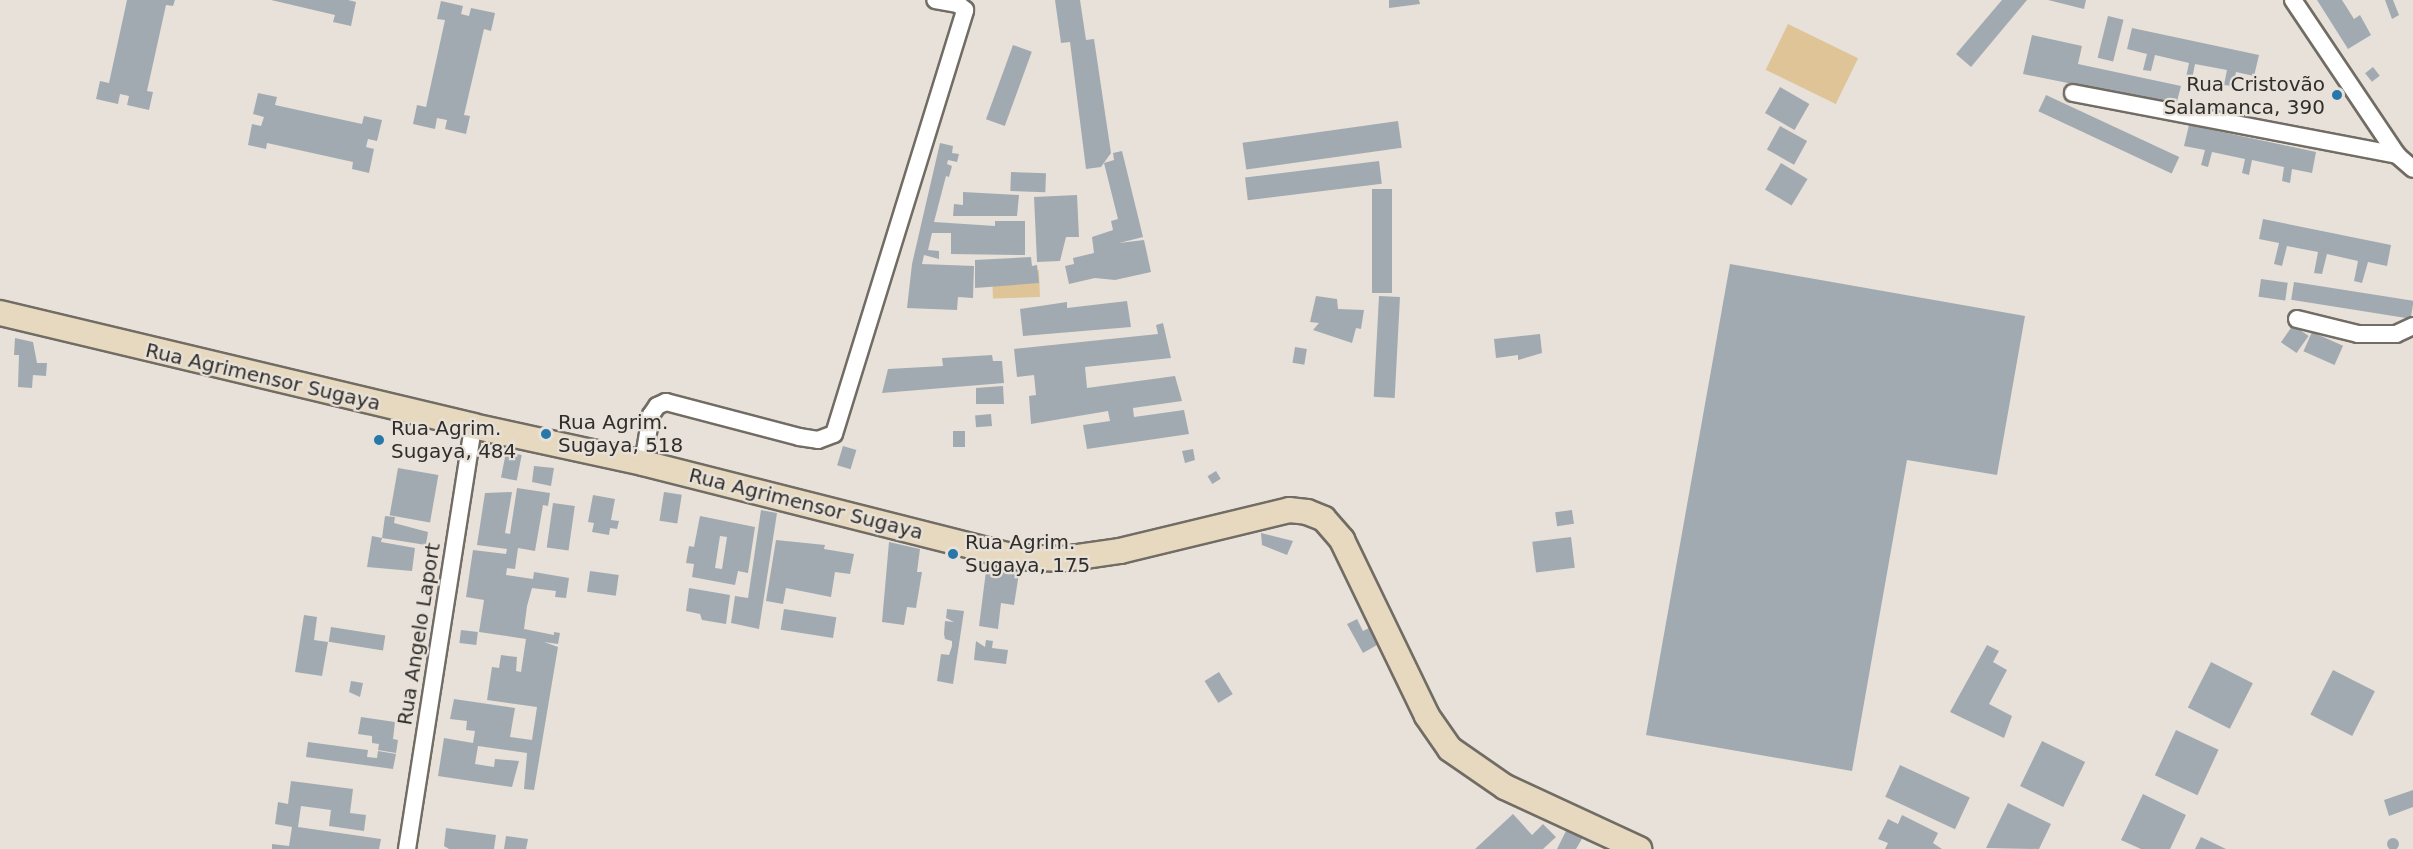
<!DOCTYPE html>
<meta charset="utf-8">
<style>
body{margin:0}
#map{position:relative;width:2413px;height:849px;overflow:hidden;background:#e7e1d9;font-family:"DejaVu Sans",sans-serif}
div>[style]{position:absolute}
.green>*{inset:0;background:#dec497;transform-origin:0 0}
.building>*{inset:0;background:#a2aab1;transform-origin:0 0}
.round{border-radius:50%}
.roads{filter:drop-shadow(2px 0 #716c64) drop-shadow(-2px 0 #716c64) drop-shadow(0 2px #716c64) drop-shadow(0 -2px #716c64)}
.street>*{height:16px;margin:-8px;padding:0 8px;transform-origin:8px;border-radius:8px;background:#fff}
.secondary>*{height:24px;margin:-12px;padding:0 12px;transform-origin:12px;border-radius:12px;background:#e7d9bf}
.dots>*{width:16px;height:16px;translate:-50% -50%;box-sizing:border-box;border:3px solid #e7e1d9;border-radius:50%}
span{translate:-50% -50%;white-space:nowrap;text-align:center;line-height:1.15;-webkit-text-stroke:4.5px #e7e1d9;paint-order:stroke}
.poi-label{font-size:20px;color:#302e2a}
.right{translate:-100% -50%;text-align:right}
.left{translate:0 -50%;text-align:left}
.street-label{font-size:20px;color:#302e2a}
</style>
<div id="map">
<div class="green">
<i style="left:1788px;top:24px;width:78px;height:51px;rotate:26deg"></i>
<i style="left:1039px;top:270px;width:27px;height:47px;rotate:88deg"></i>
</div>
<div class="building">
<i style="clip-path:polygon(127px 0,175px 0,173px 6px,166px 5px,147px 91px,153px 92px,149px 110px,127px 105px,129px 96px,120px 94px,118px 104px,96px 99px,100px 81px,109px 83px)"></i>
<i style="clip-path:polygon(271px 0,348px 0,356px 2px,351px 26px,333px 22px,335px 15px)"></i>
<i style="clip-path:polygon(1055px 0,1080px 0,1086px 40px,1094px 39px,1111px 153px,1101px 167px,1086px 169px,1070px 42px,1061px 43px)"></i>
<i style="clip-path:polygon(1389px 0,1419px 0,1420px 4px,1389px 8px)"></i>
<i style="clip-path:polygon(2002px 0,2027px 0,1971px 67px,1956px 54px)"></i>
<i style="clip-path:polygon(2048px 0,2086px 0,2084px 9px)"></i>
<i style="clip-path:polygon(2317px 0,2342px 0,2354px 19px,2360px 15px,2371px 35px,2348px 49px)"></i>
<i style="clip-path:polygon(2385px 0,2393px 0,2399px 15px,2392px 19px)"></i>
<i style="clip-path:polygon(441px 1px,463px 6px,461px 14px,469px 16px,471px 8px,495px 13px,491px 31px,484px 29px,464px 115px,470px 116px,466px 134px,445px 129px,447px 120px,437px 118px,435px 129px,413px 124px,417px 105px,426px 107px,445px 20px,437px 19px)"></i>
<i style="left:2108px;top:16px;width:16px;height:43px;rotate:14deg"></i>
<i style="clip-path:polygon(2132px 28px,2259px 55px,2254px 76px,2236px 72px,2233px 86px,2224px 85px,2227px 70px,2195px 64px,2192px 79px,2186px 77px,2189px 63px,2155px 55px,2151px 71px,2143px 70px,2147px 54px,2127px 49px)"></i>
<i style="clip-path:polygon(2032px 35px,2082px 46px,2078px 64px,2181px 86px,2176px 105px,2023px 74px)"></i>
<i style="left:1013px;top:45px;width:20px;height:79px;rotate:20deg"></i>
<i style="left:2373px;top:67px;width:11px;height:10px;rotate:52deg"></i>
<i style="left:1780px;top:87px;width:34px;height:30px;rotate:30deg"></i>
<i style="clip-path:polygon(258px 93px,277px 97px,275px 105px,362px 124px,364px 116px,382px 120px,377px 141px,368px 139px,366px 147px,374px 149px,369px 173px,352px 169px,353px 162px,267px 143px,266px 149px,248px 145px,252px 124px,261px 126px,264px 117px,253px 114px)"></i>
<i style="left:2046px;top:95px;width:147px;height:18px;rotate:25deg"></i>
<i style="left:1398px;top:121px;width:27px;height:157px;rotate:82deg"></i>
<i style="clip-path:polygon(2189px 125px,2316px 152px,2312px 173px,2292px 169px,2290px 183px,2282px 181px,2284px 167px,2252px 160px,2249px 175px,2242px 173px,2245px 159px,2212px 152px,2208px 167px,2201px 165px,2205px 150px,2184px 146px)"></i>
<i style="left:1780px;top:126px;width:31px;height:27px;rotate:29deg"></i>
<i style="clip-path:polygon(940px 143px,953px 146px,952px 153px,959px 154px,957px 162px,948px 160px,947px 164px,952px 166px,949px 177px,946px 176px,934px 222px,995px 226px,995px 221px,1025px 221px,1025px 255px,951px 254px,951px 233px,932px 233px,928px 250px,939px 251px,939px 259px,924px 255px,922px 264px,974px 266px,973px 298px,958px 297px,957px 310px,907px 308px,912px 264px)"></i>
<i style="clip-path:polygon(1122px 151px,1143px 237px,1119px 243px,1144px 240px,1151px 272px,1115px 280px,1095px 278px,1069px 284px,1065px 266px,1074px 264px,1073px 258px,1094px 253px,1092px 237px,1113px 230px,1111px 221px,1118px 219px,1104px 163px,1114px 160px,1113px 153px)"></i>
<i style="left:1379px;top:161px;width:23px;height:135px;rotate:83deg"></i>
<i style="left:1781px;top:163px;width:31px;height:31px;rotate:31deg"></i>
<i style="left:1011px;top:172px;width:35px;height:19px;rotate:2deg"></i>
<i style="left:1372px;top:189px;width:20px;height:104px"></i>
<i style="clip-path:polygon(963px 192px,1019px 195px,1017px 216px,953px 216px,954px 204px,963px 205px)"></i>
<i style="clip-path:polygon(1077px 195px,1079px 237px,1066px 237px,1060px 261px,1037px 262px,1034px 197px)"></i>
<i style="clip-path:polygon(2263px 219px,2391px 245px,2387px 266px,2368px 262px,2362px 283px,2354px 281px,2358px 261px,2327px 254px,2322px 274px,2314px 273px,2318px 252px,2287px 246px,2282px 266px,2274px 264px,2279px 243px,2259px 239px)"></i>
<i style="clip-path:polygon(1031px 257px,1032px 266px,1037px 265px,1039px 283px,975px 288px,975px 260px)"></i>
<i style="clip-path:polygon(1730px 264px,2025px 316px,1997px 475px,1907px 460px,1852px 771px,1646px 735px)"></i>
<i style="left:2261px;top:279px;width:27px;height:18px;rotate:8deg"></i>
<i style="left:2294px;top:282px;width:121px;height:18px;rotate:9deg"></i>
<i style="clip-path:polygon(1316px 296px,1337px 299px,1338px 309px,1364px 310px,1361px 329px,1356px 328px,1352px 343px,1313px 330px,1319px 323px,1310px 322px)"></i>
<i style="left:1379px;top:296px;width:21px;height:101px;rotate:3deg"></i>
<i style="clip-path:polygon(1127px 301px,1131px 327px,1023px 336px,1020px 309px,1067px 302px,1067px 308px)"></i>
<i style="clip-path:polygon(1163px 323px,1171px 358px,1085px 367px,1087px 388px,1175px 376px,1182px 401px,1133px 408px,1134px 417px,1184px 410px,1189px 434px,1087px 449px,1083px 425px,1110px 421px,1108px 411px,1031px 424px,1029px 396px,1036px 395px,1034px 375px,1017px 377px,1014px 349px,1158px 334px,1156px 325px)"></i>
<i style="left:2293px;top:325px;width:19px;height:21px;rotate:35deg"></i>
<i style="left:2312px;top:332px;width:34px;height:21px;rotate:24deg"></i>
<i style="clip-path:polygon(1540px 334px,1542px 353px,1518px 360px,1518px 355px,1496px 358px,1494px 339px)"></i>
<i style="clip-path:polygon(15px 338px,33px 342px,37px 363px,47px 363px,46px 376px,33px 375px,32px 388px,18px 387px,19px 355px,14px 355px)"></i>
<i style="left:1295px;top:347px;width:12px;height:16px;rotate:9deg"></i>
<i style="clip-path:polygon(992px 355px,993px 361px,1002px 361px,1004px 383px,882px 393px,888px 369px,943px 366px,942px 358px)"></i>
<i style="clip-path:polygon(1003px 386px,1004px 404px,976px 404px,976px 388px)"></i>
<i style="left:991px;top:414px;width:12px;height:16px;rotate:85deg"></i>
<i style="left:953px;top:431px;width:12px;height:16px"></i>
<i style="left:843px;top:446px;width:14px;height:20px;rotate:17deg"></i>
<i style="clip-path:polygon(1193px 449px,1195px 460px,1185px 463px,1182px 451px)"></i>
<i style="left:506px;top:452px;width:16px;height:26px;rotate:11deg"></i>
<i style="clip-path:polygon(534px 466px,554px 468px,551px 486px,532px 482px)"></i>
<i style="left:398px;top:468px;width:41px;height:48px;rotate:10deg"></i>
<i style="left:1216px;top:471px;width:9px;height:10px;rotate:58deg"></i>
<i style="clip-path:polygon(517px 488px,550px 493px,548px 506px,543px 505px,535px 551px,518px 548px,515px 569px,507px 568px,506px 575px,533px 579px,534px 572px,569px 578px,566px 598px,555px 597px,556px 591px,532px 588px,527px 606px,524px 629px,554px 635px,554px 632px,560px 633px,558px 644px,544px 642px,558px 647px,534px 790px,524px 789px,527px 753px,478px 746px,475px 764px,494px 767px,495px 759px,519px 761px,512px 787px,438px 776px,444px 738px,473px 743px,475px 731px,466px 730px,467px 721px,450px 719px,454px 699px,515px 708px,510px 737px,532px 740px,537px 707px,487px 700px,492px 667px,499px 668px,501px 655px,517px 657px,516px 671px,521px 672px,526px 639px,479px 632px,484px 600px,466px 597px,473px 550px,506px 554px,507px 549px,477px 545px,485px 493px,512px 492px,505px 533px,510px 534px)"></i>
<i style="left:664px;top:492px;width:18px;height:29px;rotate:9deg"></i>
<i style="clip-path:polygon(593px 495px,615px 499px,611px 520px,619px 521px,617px 529px,610px 528px,609px 535px,592px 532px,594px 523px,588px 522px)"></i>
<i style="left:553px;top:503px;width:22px;height:45px;rotate:8deg"></i>
<i style="clip-path:polygon(761px 510px,777px 513px,759px 629px,731px 623px,735px 596px,748px 598px)"></i>
<i style="left:1572px;top:510px;width:14px;height:17px;rotate:82deg"></i>
<i style="clip-path:polygon(385px 516px,395px 517px,394px 523px,428px 532px,426px 545px,382px 538px)"></i>
<i style="clip-path:polygon(evenodd,700px 516px,755px 527px,748px 573px,738px 571px,735px 585px,692px 577px,694px 564px,686px 563px,689px 546px,694px 547px,700px 516px,720px 536px,727px 537px,722px 569px,715px 568px,720px 536px)"></i>
<i style="clip-path:polygon(1261px 533px,1293px 541px,1287px 555px,1262px 545px)"></i>
<i style="clip-path:polygon(372px 536px,382px 538px,381px 542px,415px 548px,412px 571px,367px 567px)"></i>
<i style="left:1571px;top:537px;width:31px;height:39px;rotate:83deg"></i>
<i style="clip-path:polygon(776px 540px,825px 545px,824px 549px,854px 554px,850px 574px,835px 572px,831px 597px,786px 588px,783px 604px,766px 601px)"></i>
<i style="clip-path:polygon(889px 542px,920px 549px,917px 572px,922px 572px,916px 608px,907px 607px,904px 625px,882px 622px)"></i>
<i style="clip-path:polygon(987px 563px,1020px 567px,1014px 605px,1001px 603px,998px 629px,979px 626px)"></i>
<i style="left:590px;top:571px;width:29px;height:21px;rotate:8deg"></i>
<i style="clip-path:polygon(689px 588px,730px 595px,726px 624px,702px 620px,700px 614px,686px 611px)"></i>
<i style="left:784px;top:609px;width:53px;height:21px;rotate:9deg"></i>
<i style="clip-path:polygon(947px 609px,964px 611px,953px 684px,937px 681px,941px 654px,949px 655px,952px 646px,952px 641px,945px 639px,944px 634px,945px 621px,954px 622px,946px 618px)"></i>
<i style="clip-path:polygon(304px 615px,317px 617px,314px 640px,328px 642px,322px 676px,295px 672px)"></i>
<i style="clip-path:polygon(1357px 619px,1363px 631px,1369px 628px,1377px 645px,1363px 653px,1347px 624px)"></i>
<i style="left:331px;top:627px;width:55px;height:15px;rotate:9deg"></i>
<i style="left:461px;top:630px;width:17px;height:13px;rotate:7deg"></i>
<i style="clip-path:polygon(986px 640px,993px 641px,992px 648px,1008px 650px,1006px 664px,974px 660px,976px 641px,985px 647px)"></i>
<i style="clip-path:polygon(1987px 645px,1999px 651px,1993px 662px,2007px 670px,1989px 704px,2012px 716px,2004px 738px,1950px 712px)"></i>
<i style="left:2211px;top:662px;width:47px;height:51px;rotate:27deg"></i>
<i style="left:2333px;top:670px;width:47px;height:50px;rotate:27deg"></i>
<i style="left:1219px;top:672px;width:26px;height:17px;rotate:58deg"></i>
<i style="clip-path:polygon(351px 681px,363px 683px,360px 697px,349px 692px)"></i>
<i style="clip-path:polygon(361px 717px,395px 722px,393px 739px,398px 740px,396px 753px,378px 750px,379px 744px,372px 743px,372px 736px,358px 734px)"></i>
<i style="left:2176px;top:730px;width:47px;height:50px;rotate:25deg"></i>
<i style="left:2042px;top:741px;width:48px;height:50px;rotate:26deg"></i>
<i style="clip-path:polygon(308px 742px,368px 750px,367px 757px,377px 758px,378px 751px,396px 754px,393px 769px,306px 757px)"></i>
<i style="left:1900px;top:765px;width:77px;height:35px;rotate:25deg"></i>
<i style="clip-path:polygon(291px 781px,353px 789px,350px 813px,366px 815px,364px 831px,329px 826px,331px 810px,301px 806px,298px 827px,381px 839px,379px 849px,272px 849px,272px 844px,289px 846px,292px 827px,275px 824px,278px 802px,288px 804px)"></i>
<i style="clip-path:polygon(2413px 790px,2413px 807px,2389px 816px,2384px 800px)"></i>
<i style="clip-path:polygon(2143px 794px,2186px 815px,2170px 849px,2141px 849px,2121px 840px)"></i>
<i style="clip-path:polygon(2008px 803px,2051px 824px,2039px 849px,1986px 848px)"></i>
<i style="clip-path:polygon(1513px 814px,1532px 835px,1543px 824px,1556px 837px,1543px 849px,1475px 849px)"></i>
<i style="clip-path:polygon(1902px 815px,1938px 833px,1933px 843px,1942px 849px,1885px 849px,1888px 843px,1878px 839px,1888px 819px,1898px 824px)"></i>
<i style="clip-path:polygon(446px 828px,496px 835px,494px 849px,449px 849px,444px 846px)"></i>
<i style="clip-path:polygon(1567px 829px,1583px 837px,1576px 849px,1557px 849px)"></i>
<i style="clip-path:polygon(506px 836px,528px 839px,526px 849px,504px 849px)"></i>
<i style="clip-path:polygon(2201px 837px,2226px 849px,2195px 849px)"></i>
<i class="round" style="left:2387px;top:838px;width:12px;height:12px"></i>
</div>
<div class="roads">
<div class="street">
<i style="left:2293px;top:0;width:187px;rotate:56.1deg"></i>
<i style="left:2397px;top:155px;width:21px;rotate:41deg"></i>
<i style="left:2073px;top:93px;width:330px;rotate:10.8deg"></i>
<i style="left:2297px;top:319px;width:63px;rotate:13.8deg"></i>
<i style="left:2358px;top:334px;width:38px"></i>
<i style="left:2396px;top:334px;width:19px;rotate:-25deg"></i>
<i style="left:643px;top:463px;width:49px;rotate:-80.5deg"></i>
<i style="left:651px;top:415px;width:11px;rotate:-56deg"></i>
<i style="left:657px;top:406px;width:10px;rotate:-24deg"></i>
<i style="left:666px;top:402px;width:138px;rotate:14.7deg"></i>
<i style="left:799px;top:437px;width:19px;rotate:9deg"></i>
<i style="left:818px;top:440px;width:17px;rotate:-21deg"></i>
<i style="left:834px;top:434px;width:444px;rotate:-72.8deg"></i>
<i style="left:965px;top:10px;width:9px;rotate:-139deg"></i>
<i style="left:958px;top:4px;width:23px;rotate:-170deg"></i>
<i style="left:407px;top:849px;width:428px;rotate:-81.1deg"></i>
</div>
<div class="secondary">
<i style="left:0;top:313px;width:486px;rotate:13.4deg"></i>
<i style="left:473px;top:426px;width:174px;rotate:12.3deg"></i>
<i style="left:643px;top:463px;width:383px;rotate:14.2deg"></i>
<i style="left:1014px;top:557px;width:50px;rotate:2.3deg"></i>
<i style="left:1064px;top:559px;width:57px;rotate:-8.1deg"></i>
<i style="left:1120px;top:551px;width:174px;rotate:-13.6deg"></i>
<i style="left:1289px;top:510px;width:18px;rotate:6deg"></i>
<i style="left:1307px;top:512px;width:18px;rotate:22deg"></i>
<i style="left:1324px;top:519px;width:28px;rotate:49deg"></i>
<i style="left:1342px;top:540px;width:195px;rotate:64.2deg"></i>
<i style="left:1427px;top:716px;width:40px;rotate:55.1deg"></i>
<i style="left:1450px;top:749px;width:67px;rotate:34.6deg"></i>
<i style="left:1505px;top:787px;width:148px;rotate:24.8deg"></i>
</div>
</div>
<div class="dots">
<i style="left:2337px;top:95px;background:#2877a9"></i>
<i style="left:546px;top:434px;background:#2877a9"></i>
<i style="left:379px;top:440px;background:#2877a9"></i>
<i style="left:953px;top:554px;background:#2877a9"></i>
</div>
<div class="poi-label">
<span class="right" style="left:2325px;top:96px">Rua Cristovão<br>Salamanca, 390</span>
<span class="left" style="left:558px;top:434px">Rua Agrim.<br>Sugaya, 518</span>
<span class="left" style="left:391px;top:440px">Rua Agrim.<br>Sugaya, 484</span>
<span class="left" style="left:965px;top:554px">Rua Agrim.<br>Sugaya, 175</span>
</div>
<div class="street-label">
<span style="left:263px;top:377px;rotate:13deg">Rua Agrimensor Sugaya</span>
<span style="left:806px;top:504px;rotate:14deg">Rua Agrimensor Sugaya</span>
<span style="left:419px;top:634px;rotate:-81deg">Rua Angelo Laport</span>
</div>
</div>
